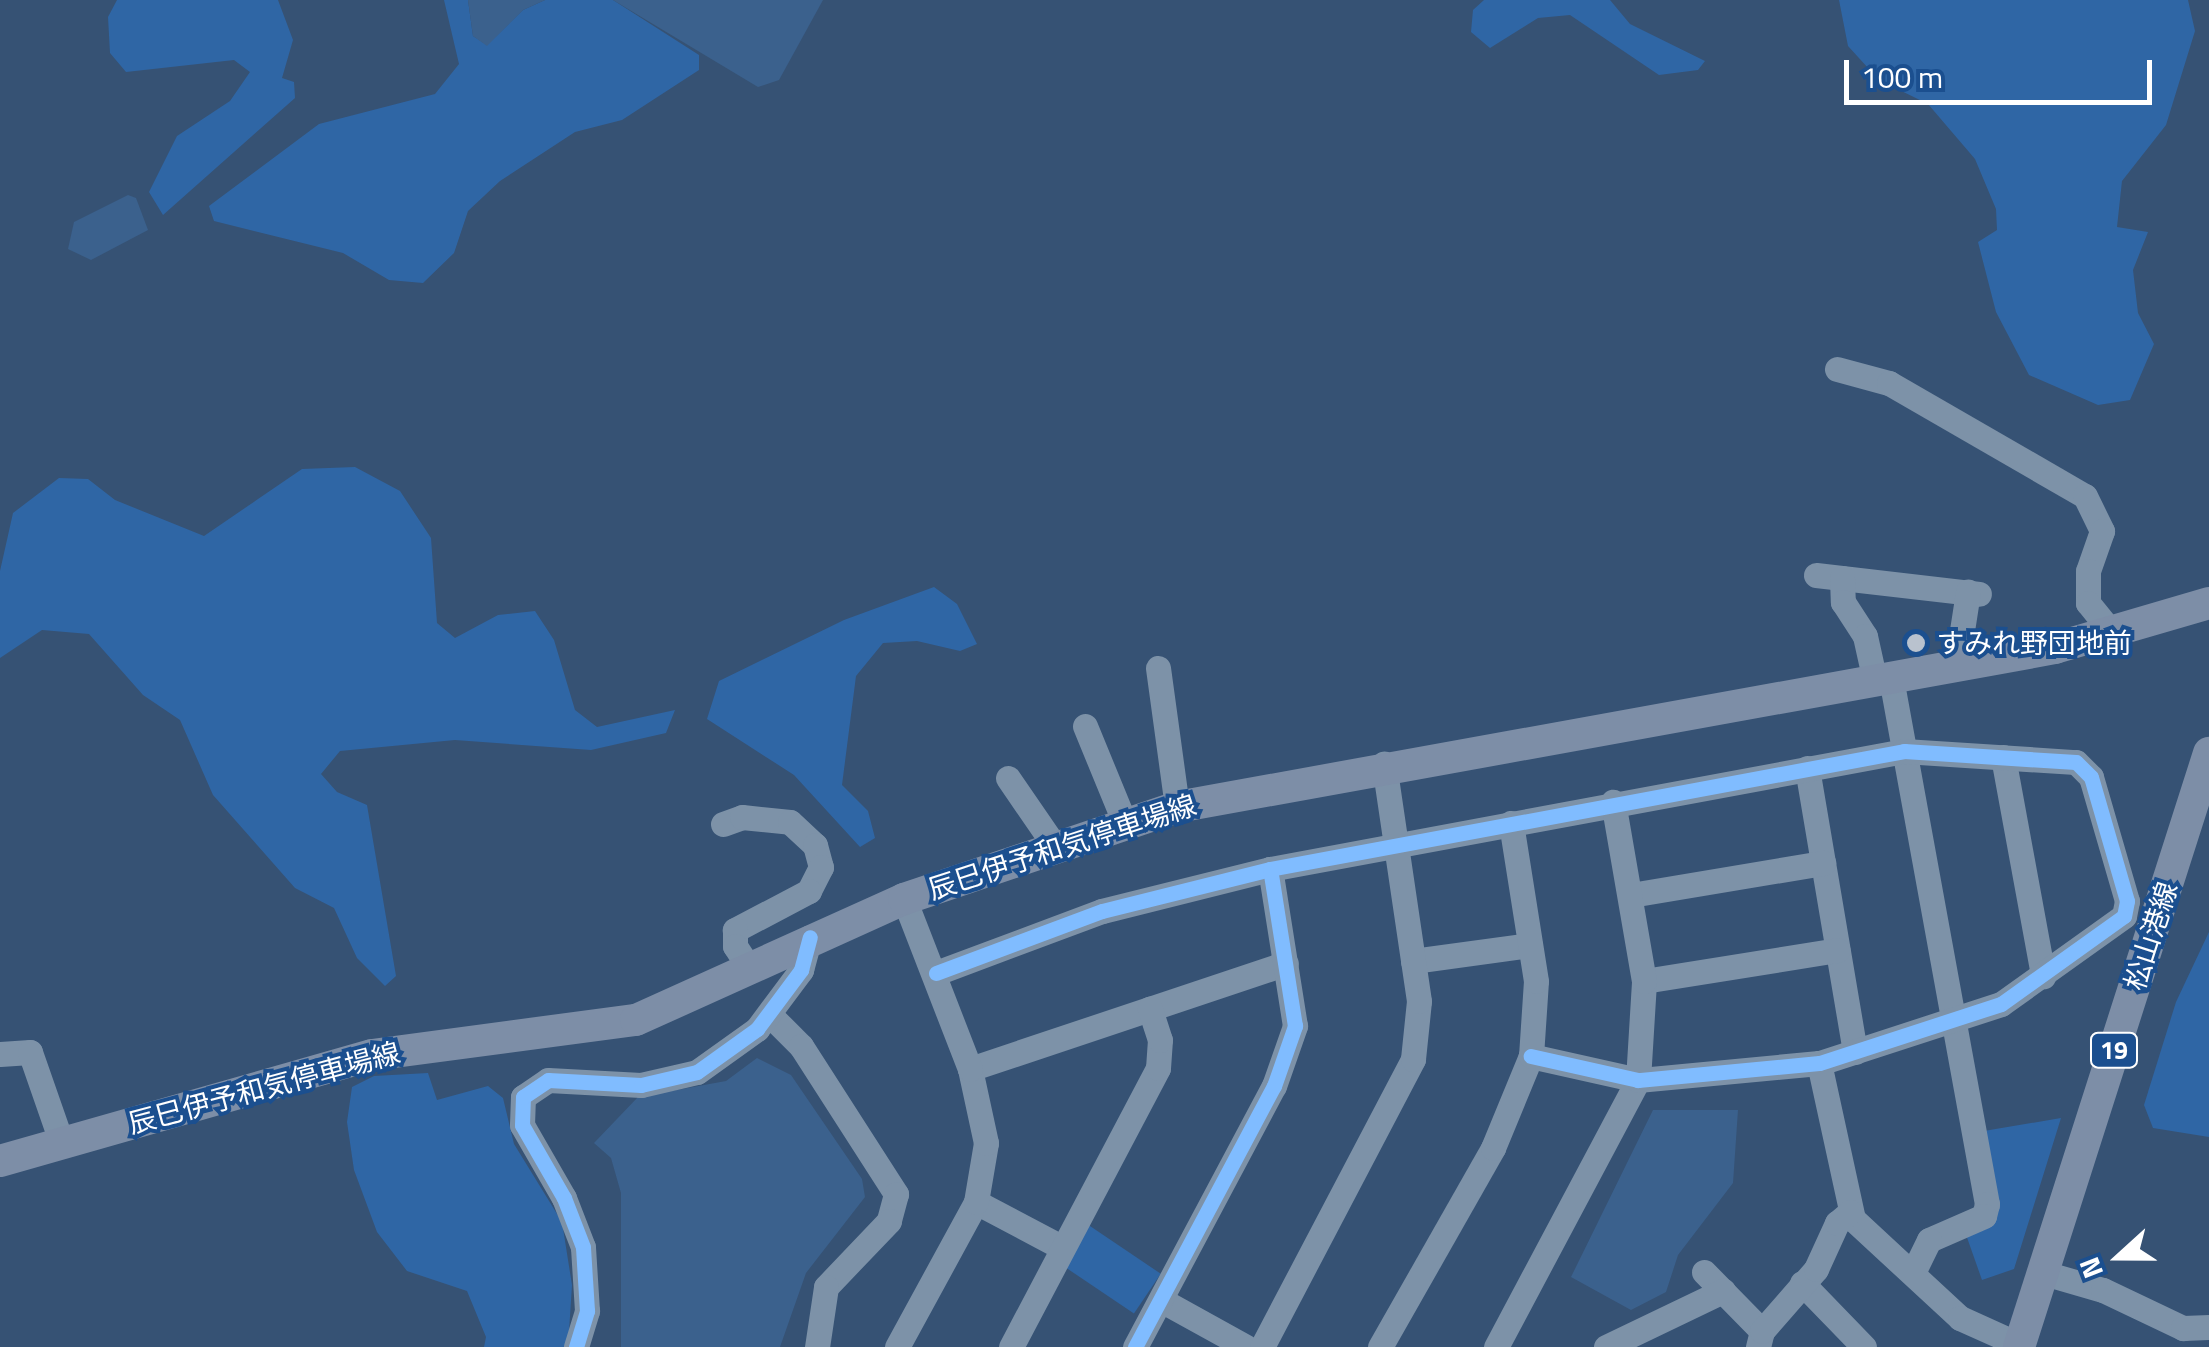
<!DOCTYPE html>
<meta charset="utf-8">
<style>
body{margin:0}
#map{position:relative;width:2209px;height:1347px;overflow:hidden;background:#365274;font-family:"Titillium Web","Noto Sans JP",sans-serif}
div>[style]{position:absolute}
.green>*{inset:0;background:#2f66a5;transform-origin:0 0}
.water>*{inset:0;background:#3b618d}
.minor>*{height:25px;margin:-12.5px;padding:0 12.5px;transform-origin:12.5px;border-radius:12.5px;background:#7d92a8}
.major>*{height:32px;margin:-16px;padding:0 16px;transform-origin:16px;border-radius:16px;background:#7d8ea7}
.cycleway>*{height:15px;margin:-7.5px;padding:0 7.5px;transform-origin:7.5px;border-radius:7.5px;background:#80bcff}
.dots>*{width:28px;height:28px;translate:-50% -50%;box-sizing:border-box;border:5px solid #1b4f8f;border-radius:50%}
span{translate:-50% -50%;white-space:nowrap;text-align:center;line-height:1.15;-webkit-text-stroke:8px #1b4f8f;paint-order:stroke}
.shield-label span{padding:2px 8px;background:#1b4f8f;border:2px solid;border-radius:8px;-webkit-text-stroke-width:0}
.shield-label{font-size:25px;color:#fff;font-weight:700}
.poi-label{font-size:28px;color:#fff}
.left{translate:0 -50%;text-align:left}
.street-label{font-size:28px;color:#fff}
.north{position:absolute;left:2069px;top:1207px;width:100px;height:100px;-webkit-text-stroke:8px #1b4f8f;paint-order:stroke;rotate:249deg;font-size:28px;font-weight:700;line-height:40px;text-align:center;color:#fff}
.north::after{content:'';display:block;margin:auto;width:35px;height:45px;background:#fff;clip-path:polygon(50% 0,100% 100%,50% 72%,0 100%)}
.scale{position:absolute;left:1844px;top:60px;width:308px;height:45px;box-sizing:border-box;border:5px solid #fff;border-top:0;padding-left:12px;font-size:30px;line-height:35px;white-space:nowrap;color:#fff;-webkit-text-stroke:8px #1b4f8f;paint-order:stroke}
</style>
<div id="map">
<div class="green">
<i style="clip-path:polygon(117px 0,278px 0,293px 40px,282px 78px,294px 82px,295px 98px,163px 215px,149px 192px,177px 136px,230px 101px,250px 72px,234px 60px,126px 72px,110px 53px,108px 17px)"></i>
<i style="clip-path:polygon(444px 0,468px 0,473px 36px,487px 45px,523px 10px,545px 0,613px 0,699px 55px,699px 70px,622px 120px,575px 132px,500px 181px,468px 211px,454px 253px,423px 283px,389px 280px,343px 253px,214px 221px,209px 206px,319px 124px,435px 94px,459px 64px)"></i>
<i style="clip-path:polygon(1484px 0,1610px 0,1630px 24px,1705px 61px,1698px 70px,1659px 75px,1570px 15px,1538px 18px,1490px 48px,1471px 32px,1473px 10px)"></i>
<i style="clip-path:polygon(1839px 0,2188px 0,2195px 31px,2166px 125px,2122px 181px,2117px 227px,2148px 232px,2133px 270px,2138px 313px,2154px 344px,2130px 400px,2098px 405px,2029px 375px,1996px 312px,1978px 242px,1997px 230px,1996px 209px,1975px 159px,1928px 104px,1879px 80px,1848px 46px)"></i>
<i style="clip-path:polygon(355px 467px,400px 491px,431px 538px,437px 623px,455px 638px,498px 615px,535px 611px,554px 640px,575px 710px,597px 727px,675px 710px,666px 733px,591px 750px,455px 740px,340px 751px,321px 774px,337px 792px,367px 805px,396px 976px,385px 986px,357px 958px,334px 908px,295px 888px,213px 795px,180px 720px,143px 695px,89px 634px,42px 630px,0 658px,0 571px,13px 513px,59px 478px,88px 479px,115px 500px,204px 536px,302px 469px)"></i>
<i style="clip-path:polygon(934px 587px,957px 604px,977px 644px,960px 651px,917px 641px,883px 643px,856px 676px,842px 785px,868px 811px,875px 838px,860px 847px,794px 775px,707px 719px,719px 681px,844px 620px)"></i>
<i style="clip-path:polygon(2209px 932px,2209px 1137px,2153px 1128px,2144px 1105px,2176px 1002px)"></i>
<i style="clip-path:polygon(428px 1073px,437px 1100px,488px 1086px,503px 1098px,514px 1144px,562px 1222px,572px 1285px,568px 1347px,484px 1347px,486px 1337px,467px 1291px,407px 1271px,377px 1232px,354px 1170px,347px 1122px,352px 1087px,374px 1076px)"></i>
<i style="clip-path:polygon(2061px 1118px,2014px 1269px,1982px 1280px,1964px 1229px,1994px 1216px,1978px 1132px)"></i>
<i style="left:1087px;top:1224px;width:89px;height:48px;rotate:34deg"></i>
</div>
<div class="water">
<i style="clip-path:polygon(468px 0,545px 0,523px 10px,487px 46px,473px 36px)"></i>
<i style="clip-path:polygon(613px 0,823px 0,779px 80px,758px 87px)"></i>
<i style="clip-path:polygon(128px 195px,136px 198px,148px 230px,91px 260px,68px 249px,74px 222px)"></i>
<i style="clip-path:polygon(757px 1058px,791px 1075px,862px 1179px,865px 1197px,806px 1273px,780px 1347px,621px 1347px,621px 1193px,611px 1158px,594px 1143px,638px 1097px,726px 1081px)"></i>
<i style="clip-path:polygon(1653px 1110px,1738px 1110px,1733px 1183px,1678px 1255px,1666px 1292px,1631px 1310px,1571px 1277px)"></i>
</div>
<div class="minor">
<i style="left:1837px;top:369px;width:54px;rotate:15.1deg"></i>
<i style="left:1889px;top:383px;width:226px;rotate:30deg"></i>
<i style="left:2085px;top:496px;width:39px;rotate:64deg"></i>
<i style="left:2102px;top:531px;width:42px;rotate:109.3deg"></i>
<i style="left:2088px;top:571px;width:32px;rotate:90deg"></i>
<i style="left:2088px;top:603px;width:40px;rotate:51deg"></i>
<i style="left:1816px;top:575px;width:164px;rotate:6.6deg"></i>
<i style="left:1842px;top:578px;width:24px;rotate:88deg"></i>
<i style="left:1843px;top:602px;width:40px;rotate:57.1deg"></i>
<i style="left:1865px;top:636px;width:46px;rotate:77.5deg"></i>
<i style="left:1967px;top:664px;width:28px;rotate:-103deg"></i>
<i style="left:1961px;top:637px;width:46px;rotate:-81.2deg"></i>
<i style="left:1158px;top:668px;width:140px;rotate:82.2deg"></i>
<i style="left:1891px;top:678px;width:535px;rotate:79.66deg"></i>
<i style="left:1987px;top:1204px;width:12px;rotate:104deg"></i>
<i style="left:1984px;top:1216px;width:60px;rotate:156.4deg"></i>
<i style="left:1929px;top:1240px;width:34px;rotate:116deg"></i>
<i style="left:1085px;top:726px;width:103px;rotate:67.7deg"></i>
<i style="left:2003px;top:757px;width:223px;rotate:79.6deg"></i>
<i style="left:1807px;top:768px;width:288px;rotate:80.4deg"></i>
<i style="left:1008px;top:778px;width:81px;rotate:55.5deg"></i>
<i style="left:723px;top:824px;width:20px;rotate:-20deg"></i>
<i style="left:742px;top:817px;width:48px;rotate:5.9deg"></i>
<i style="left:790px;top:822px;width:34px;rotate:43deg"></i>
<i style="left:815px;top:845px;width:23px;rotate:75deg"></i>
<i style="left:821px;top:867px;width:27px;rotate:117deg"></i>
<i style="left:809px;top:891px;width:84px;rotate:152.2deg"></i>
<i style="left:735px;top:930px;width:16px;rotate:90deg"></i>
<i style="left:735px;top:946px;width:27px;rotate:57deg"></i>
<i style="left:1631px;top:895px;width:195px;rotate:-9.5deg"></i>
<i style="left:1413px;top:961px;width:118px;rotate:-7.8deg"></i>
<i style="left:936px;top:973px;width:177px;rotate:-20.5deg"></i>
<i style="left:1102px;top:911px;width:173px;rotate:-14deg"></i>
<i style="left:1270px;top:869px;width:645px;rotate:-10.54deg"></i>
<i style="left:1904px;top:751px;width:172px;rotate:3.7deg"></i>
<i style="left:2076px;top:762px;width:21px;rotate:45deg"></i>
<i style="left:2091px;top:777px;width:129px;rotate:73.8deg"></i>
<i style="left:2127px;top:901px;width:15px;rotate:101deg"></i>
<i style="left:2124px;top:916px;width:151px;rotate:144.4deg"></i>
<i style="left:2001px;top:1004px;width:191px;rotate:162deg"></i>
<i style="left:1819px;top:1063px;width:182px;rotate:174.6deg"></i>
<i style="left:1638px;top:1080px;width:110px;rotate:-167.4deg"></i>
<i style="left:1644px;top:981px;width:196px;rotate:-9.1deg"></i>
<i style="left:769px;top:1014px;width:45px;rotate:45deg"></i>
<i style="left:801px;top:1046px;width:176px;rotate:57.3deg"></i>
<i style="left:896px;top:1194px;width:28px;rotate:105deg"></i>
<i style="left:889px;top:1221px;width:91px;rotate:133.7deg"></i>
<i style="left:826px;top:1287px;width:61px;rotate:98.5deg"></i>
<i style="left:0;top:1054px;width:30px;rotate:-4deg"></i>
<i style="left:30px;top:1052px;width:97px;rotate:70.8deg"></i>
<i style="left:1819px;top:1063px;width:160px;rotate:77.7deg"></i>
<i style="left:1853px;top:1219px;width:146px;rotate:42.8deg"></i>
<i style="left:1960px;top:1318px;width:66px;rotate:24.2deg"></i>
<i style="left:2020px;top:1345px;width:5px;rotate:158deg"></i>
<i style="left:970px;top:1069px;width:333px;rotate:-18.5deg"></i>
<i style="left:976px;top:1202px;width:96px;rotate:27.9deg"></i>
<i style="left:1704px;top:1272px;width:83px;rotate:45.5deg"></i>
<i style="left:2044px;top:1273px;width:61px;rotate:16.1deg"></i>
<i style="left:2103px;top:1290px;width:89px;rotate:25.4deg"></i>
<i style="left:2183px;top:1328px;width:26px;rotate:-2deg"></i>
<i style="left:1802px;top:1283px;width:89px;rotate:45.9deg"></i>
<i style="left:1161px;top:1300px;width:97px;rotate:28.9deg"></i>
<i style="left:576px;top:1347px;width:38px;rotate:-73deg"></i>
<i style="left:587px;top:1311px;width:64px;rotate:-93.6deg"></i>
<i style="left:583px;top:1247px;width:53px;rotate:-111.2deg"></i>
<i style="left:564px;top:1198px;width:84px;rotate:-119.9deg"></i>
<i style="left:522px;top:1125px;width:28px;rotate:-88deg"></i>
<i style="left:523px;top:1097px;width:30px;rotate:-34deg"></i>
<i style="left:548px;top:1080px;width:93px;rotate:3.1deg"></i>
<i style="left:641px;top:1085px;width:57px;rotate:-13.1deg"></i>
<i style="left:697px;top:1072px;width:74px;rotate:-35.6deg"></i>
<i style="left:757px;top:1029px;width:74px;rotate:-53.3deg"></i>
<i style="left:801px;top:970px;width:34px;rotate:-75deg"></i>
<i style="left:897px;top:1347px;width:165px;rotate:-61.4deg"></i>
<i style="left:976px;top:1202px;width:60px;rotate:-80.4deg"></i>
<i style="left:986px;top:1143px;width:76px;rotate:-102.2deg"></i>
<i style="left:970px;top:1069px;width:182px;rotate:-111.2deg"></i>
<i style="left:1011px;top:1347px;width:315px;rotate:-62.2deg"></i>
<i style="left:1158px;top:1068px;width:28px;rotate:-86deg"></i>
<i style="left:1160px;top:1040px;width:33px;rotate:-108deg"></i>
<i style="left:1135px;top:1347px;width:296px;rotate:-62deg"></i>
<i style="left:1274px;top:1086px;width:64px;rotate:-70.7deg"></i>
<i style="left:1295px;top:1026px;width:159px;rotate:-99deg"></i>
<i style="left:1262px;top:1347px;width:325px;rotate:-62.3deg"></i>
<i style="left:1413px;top:1059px;width:58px;rotate:-84.1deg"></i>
<i style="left:1419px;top:1001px;width:240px;rotate:-98.4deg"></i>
<i style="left:1380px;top:1347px;width:229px;rotate:-60.4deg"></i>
<i style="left:1493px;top:1148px;width:100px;rotate:-67.6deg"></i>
<i style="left:1531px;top:1056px;width:75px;rotate:-86.2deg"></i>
<i style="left:1536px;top:981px;width:160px;rotate:-99deg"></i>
<i style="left:1496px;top:1347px;width:302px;rotate:-62deg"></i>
<i style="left:1638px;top:1080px;width:99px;rotate:-86.5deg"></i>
<i style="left:1644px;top:981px;width:182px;rotate:-99.8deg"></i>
<i style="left:1606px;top:1347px;width:130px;rotate:-25.6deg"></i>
<i style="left:1758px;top:1347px;width:16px;rotate:-76deg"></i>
<i style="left:1762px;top:1331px;width:82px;rotate:-48.9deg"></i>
<i style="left:1816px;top:1269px;width:51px;rotate:-65.5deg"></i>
<i style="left:1837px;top:1223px;width:17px;rotate:-40deg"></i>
</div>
<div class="major">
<i style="left:0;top:1161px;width:387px;rotate:-15.9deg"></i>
<i style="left:372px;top:1055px;width:266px;rotate:-7.6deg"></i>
<i style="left:636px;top:1020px;width:294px;rotate:-24.3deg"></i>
<i style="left:904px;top:899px;width:288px;rotate:-18.6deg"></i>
<i style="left:1177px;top:807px;width:892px;rotate:-10.26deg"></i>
<i style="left:2055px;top:648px;width:160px;rotate:-16.3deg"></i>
<i style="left:2019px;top:1347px;width:624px;rotate:-72.26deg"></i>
</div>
<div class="cycleway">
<i style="left:936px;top:973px;width:177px;rotate:-20.5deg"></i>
<i style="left:1102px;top:911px;width:173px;rotate:-14deg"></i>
<i style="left:1270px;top:869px;width:645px;rotate:-10.54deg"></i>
<i style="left:1904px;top:751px;width:172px;rotate:3.7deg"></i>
<i style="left:2076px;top:762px;width:21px;rotate:45deg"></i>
<i style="left:2091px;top:777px;width:129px;rotate:73.8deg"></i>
<i style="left:2127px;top:901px;width:15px;rotate:101deg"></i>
<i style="left:2124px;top:916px;width:151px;rotate:144.4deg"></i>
<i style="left:2001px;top:1004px;width:191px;rotate:162deg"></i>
<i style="left:1819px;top:1063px;width:182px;rotate:174.6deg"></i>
<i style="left:1638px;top:1080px;width:110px;rotate:-167.4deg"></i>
<i style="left:576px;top:1347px;width:38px;rotate:-73deg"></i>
<i style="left:587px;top:1311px;width:64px;rotate:-93.6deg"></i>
<i style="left:583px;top:1247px;width:53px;rotate:-111.2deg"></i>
<i style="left:564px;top:1198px;width:84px;rotate:-119.9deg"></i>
<i style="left:522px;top:1125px;width:28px;rotate:-88deg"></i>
<i style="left:523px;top:1097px;width:30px;rotate:-34deg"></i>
<i style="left:548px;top:1080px;width:93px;rotate:3.1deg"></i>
<i style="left:641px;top:1085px;width:57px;rotate:-13.1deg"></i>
<i style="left:697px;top:1072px;width:74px;rotate:-35.6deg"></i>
<i style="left:757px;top:1029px;width:74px;rotate:-53.3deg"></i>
<i style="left:801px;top:970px;width:34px;rotate:-75deg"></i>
<i style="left:1135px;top:1347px;width:296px;rotate:-62deg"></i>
<i style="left:1274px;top:1086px;width:64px;rotate:-70.7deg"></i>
<i style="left:1295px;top:1026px;width:159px;rotate:-99deg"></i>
</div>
<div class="dots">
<i style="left:1916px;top:643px;background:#b9c2ce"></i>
</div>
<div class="shield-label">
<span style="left:2114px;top:1050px">19</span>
</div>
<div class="poi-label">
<span class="left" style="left:1936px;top:643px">すみれ野団地前</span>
</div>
<div class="street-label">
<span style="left:1062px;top:847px;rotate:-18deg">辰巳伊予和気停車場線</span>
<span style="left:2151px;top:936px;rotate:-72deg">松山港線</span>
<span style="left:264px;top:1088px;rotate:-15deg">辰巳伊予和気停車場線</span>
</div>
<div class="north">N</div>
<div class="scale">100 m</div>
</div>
